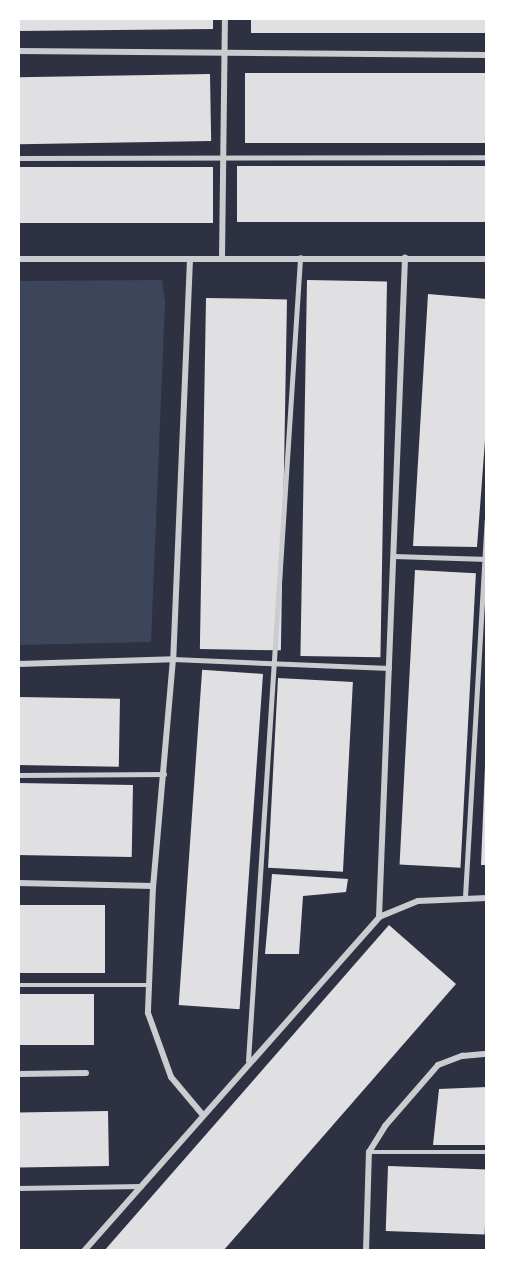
<!DOCTYPE html>
<style>
body{margin:0}
#map{position:relative;width:505px;height:1269px;overflow:hidden;background:#2d3142;font-family:Poppins,sans-serif}
div>[style]{position:absolute}
.green>*{inset:0;background:#3c4559}
.building>*{inset:0;background:#e0e0e3;transform-origin:0 0}
.service>*{height:4.5px;margin:-2.25px;padding:0 2.25px;transform-origin:2.25px;border-radius:2.25px;background:#caccd0}
.minor>*{height:6px;margin:-3px;padding:0 3px;transform-origin:3px;border-radius:3px;background:#caccd0}
span{translate:-50% -50%;white-space:nowrap;text-align:center;line-height:1.15;-webkit-text-stroke:5px #fff;paint-order:stroke}
.frame{position:absolute;inset:0;border:20px solid #fff;pointer-events:none}
</style>
<div id="map">
<div class="green">
<i style="clip-path:polygon(162px 280px,165px 303px,151px 642px,18px 645px,18px 281px)"></i>
</div>
<div class="building">
<i style="clip-path:polygon(18px 18px,213px 18px,213px 29px,18px 31px)"></i>
<i style="left:251px;top:18px;width:236px;height:15px"></i>
<i style="left:487px;top:73px;width:70px;height:242px;rotate:90deg"></i>
<i style="left:210px;top:74px;width:67px;height:192px;rotate:89deg"></i>
<i style="left:487px;top:166px;width:56px;height:250px;rotate:90deg"></i>
<i style="left:18px;top:167px;width:195px;height:56px"></i>
<i style="left:307px;top:280px;width:80px;height:376px;rotate:1deg"></i>
<i style="clip-path:polygon(428px 294px,487px 299px,487px 414px,477px 547px,413px 546px)"></i>
<i style="left:206px;top:298px;width:81px;height:351px;rotate:1deg"></i>
<i style="left:415px;top:570px;width:61px;height:295px;rotate:3deg"></i>
<i style="left:263px;top:674px;width:336px;height:61px;rotate:94deg"></i>
<i style="left:278px;top:678px;width:75px;height:190px;rotate:3deg"></i>
<i style="left:18px;top:697px;width:102px;height:68px;rotate:1deg"></i>
<i style="clip-path:polygon(485px 766px,487px 766px,487px 865px,481px 865px)"></i>
<i style="left:18px;top:783px;width:115px;height:72px;rotate:1deg"></i>
<i style="clip-path:polygon(272px 874px,348px 879px,346px 892px,303px 896px,299px 954px,265px 954px)"></i>
<i style="left:18px;top:905px;width:87px;height:68px"></i>
<i style="clip-path:polygon(389px 925px,456px 984px,223px 1251px,104px 1251px)"></i>
<i style="left:18px;top:994px;width:76px;height:51px"></i>
<i style="clip-path:polygon(487px 1087px,487px 1145px,433px 1145px,439px 1089px)"></i>
<i style="left:108px;top:1111px;width:55px;height:90px;rotate:89deg"></i>
<i style="left:388px;top:1166px;width:99px;height:65px;rotate:2deg"></i>
</div>
<div class="service">
<i style="left:18px;top:158px;width:469px;rotate:-0.1deg"></i>
<i style="left:394px;top:556px;width:93px;rotate:1.8deg"></i>
<i style="left:173px;top:659px;width:216px;rotate:2.4deg"></i>
<i style="left:18px;top:775px;width:146px;rotate:-0.4deg"></i>
<i style="left:465px;top:897px;width:377px;rotate:-86.7deg"></i>
<i style="left:18px;top:985px;width:131px"></i>
<i style="left:248px;top:1061px;width:805px;rotate:-86.29deg"></i>
<i style="left:369px;top:1152px;width:118px"></i>
<i style="left:18px;top:1188px;width:123px;rotate:-0.9deg"></i>
</div>
<div class="minor">
<i style="left:18px;top:51px;width:469px;rotate:0.5deg"></i>
<i style="left:222px;top:258px;width:240px;rotate:-89.3deg"></i>
<i style="left:18px;top:259px;width:469px"></i>
<i style="left:190px;top:259px;width:400px;rotate:92.4deg"></i>
<i style="left:173px;top:659px;width:228px;rotate:95deg"></i>
<i style="left:153px;top:886px;width:127px;rotate:92.3deg"></i>
<i style="left:148px;top:1013px;width:68px;rotate:70.2deg"></i>
<i style="left:171px;top:1077px;width:48px;rotate:50deg"></i>
<i style="left:18px;top:664px;width:155px;rotate:-1.8deg"></i>
<i style="left:18px;top:883px;width:135px;rotate:1.3deg"></i>
<i style="left:379px;top:917px;width:42px;rotate:-22.3deg"></i>
<i style="left:418px;top:901px;width:69px;rotate:-2.5deg"></i>
<i style="left:18px;top:1074px;width:68px;rotate:-0.8deg"></i>
<i style="left:84px;top:1251px;width:446px;rotate:-48.5deg"></i>
<i style="left:379px;top:917px;width:660px;rotate:-87.74deg"></i>
<i style="left:366px;top:1251px;width:99px;rotate:-88.3deg"></i>
<i style="left:369px;top:1152px;width:31px;rotate:-58deg"></i>
<i style="left:385px;top:1126px;width:81px;rotate:-49deg"></i>
<i style="left:438px;top:1065px;width:26px;rotate:-21deg"></i>
<i style="left:462px;top:1056px;width:25px;rotate:-5deg"></i>
</div>
<div class="frame"></div>
</div>
